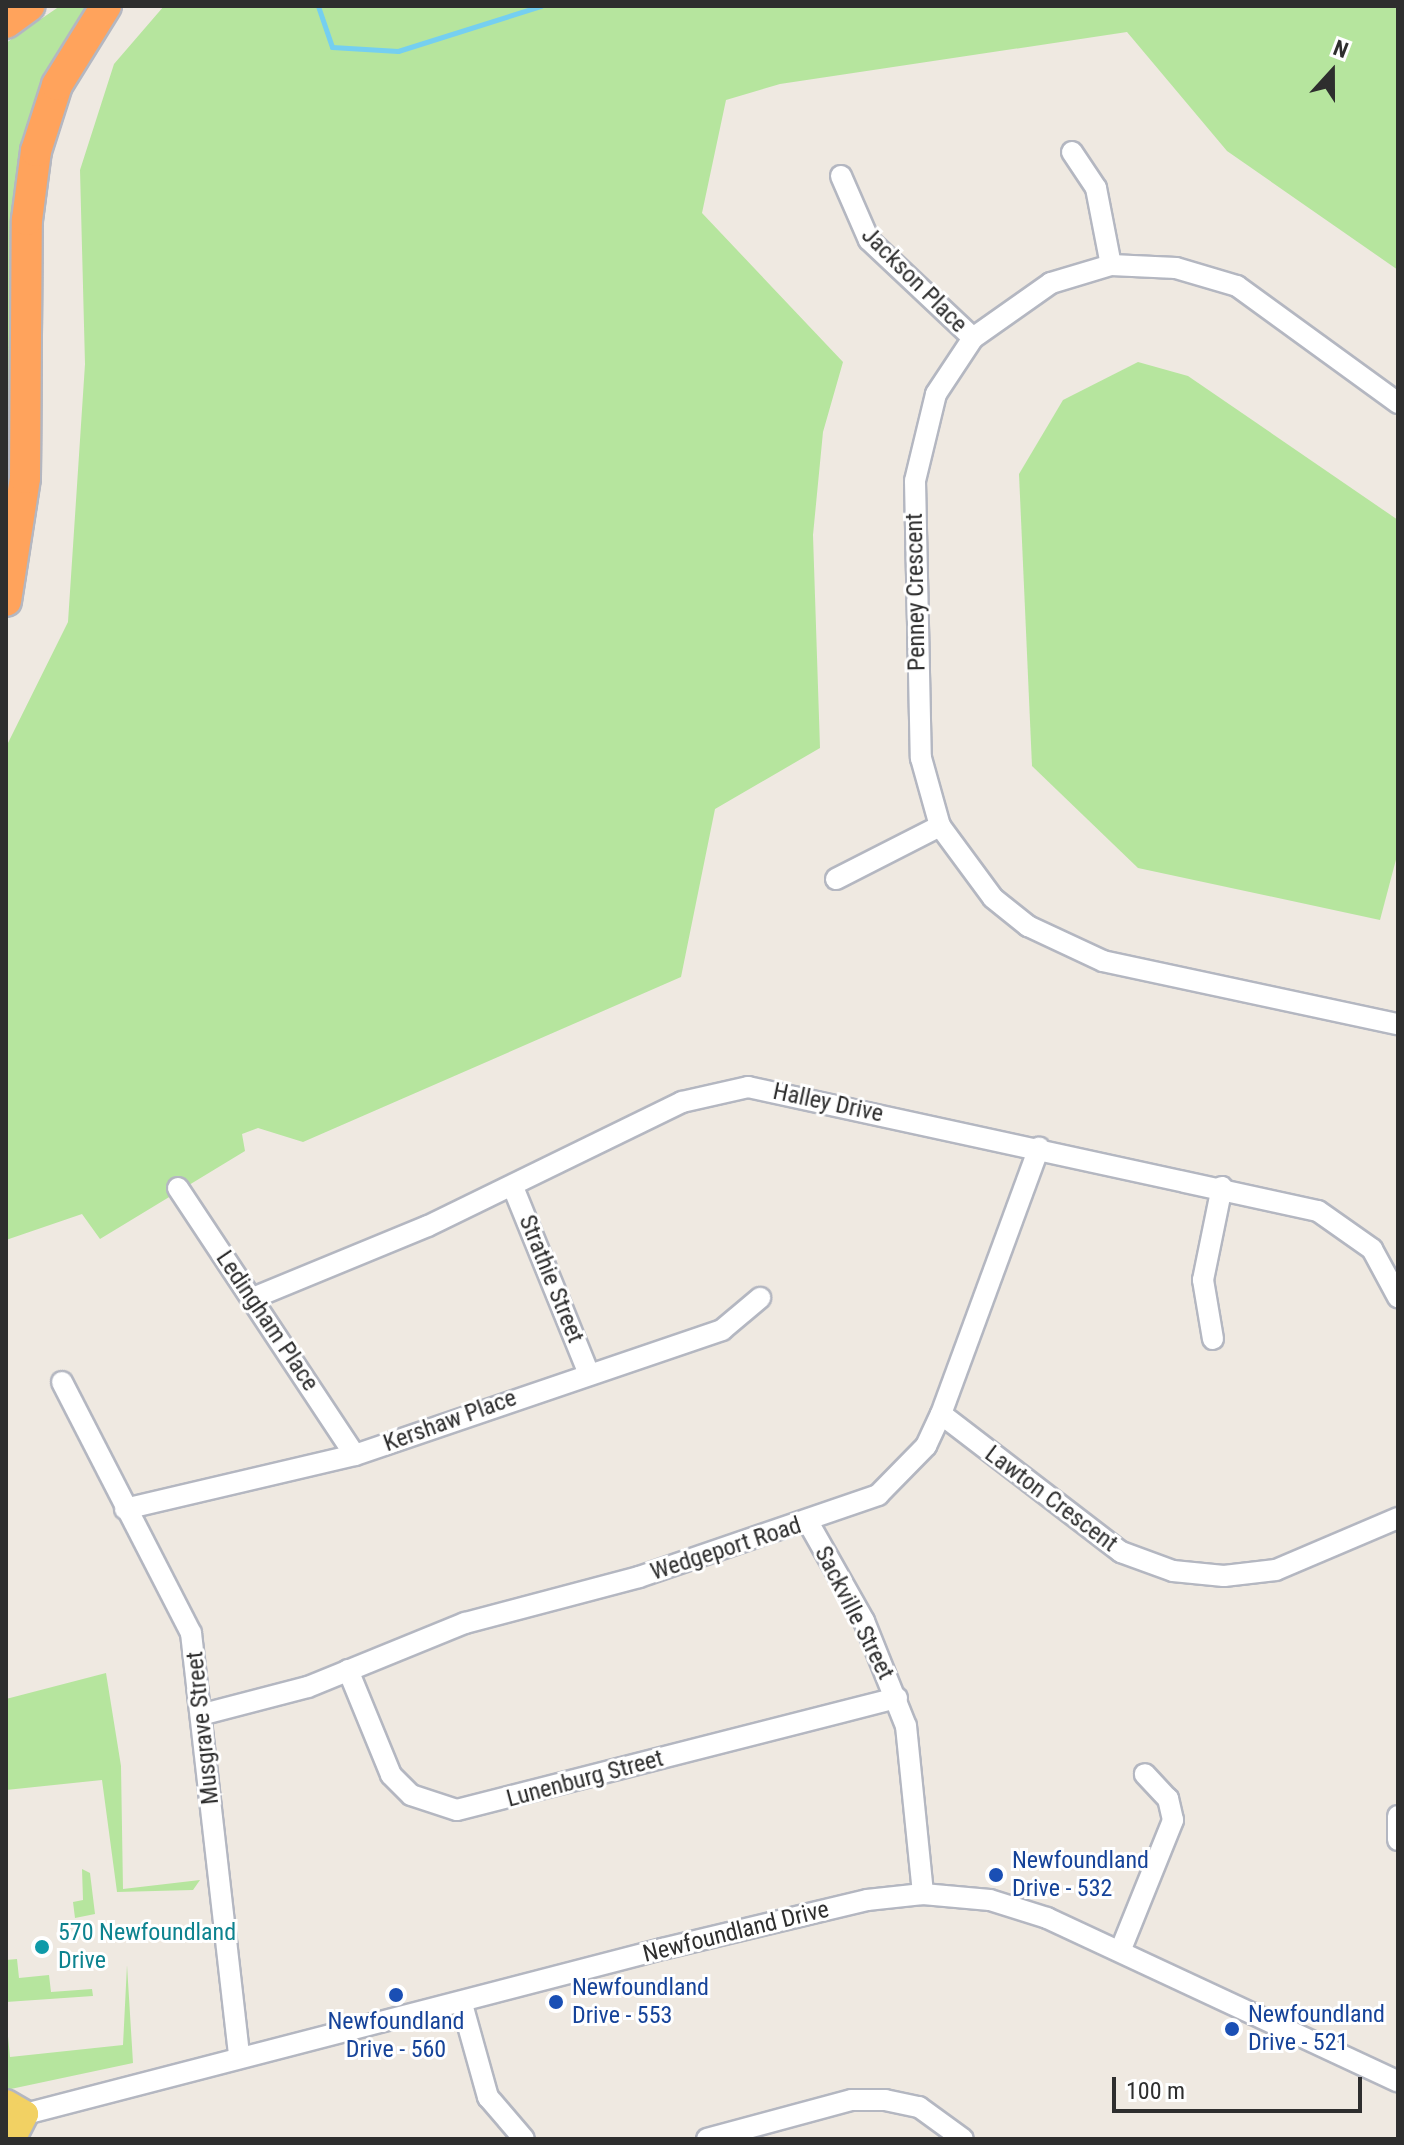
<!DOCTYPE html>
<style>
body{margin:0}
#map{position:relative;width:1404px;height:2145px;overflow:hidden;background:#efe9e1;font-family:"Roboto Condensed",sans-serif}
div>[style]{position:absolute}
.green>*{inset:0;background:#b6e59e}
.stream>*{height:5px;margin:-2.5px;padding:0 2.5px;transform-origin:2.5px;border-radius:2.5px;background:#75cff0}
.roads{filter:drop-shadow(2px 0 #b4b7c1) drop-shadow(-2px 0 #b4b7c1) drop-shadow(0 2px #b4b7c1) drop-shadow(0 -2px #b4b7c1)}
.minor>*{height:20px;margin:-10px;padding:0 10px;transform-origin:10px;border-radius:10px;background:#fff}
.major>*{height:26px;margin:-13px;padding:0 13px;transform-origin:13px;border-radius:13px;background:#f2d163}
.highway>*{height:30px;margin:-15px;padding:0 15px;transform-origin:15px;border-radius:15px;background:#ffa35c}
.dots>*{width:22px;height:22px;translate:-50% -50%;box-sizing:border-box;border:4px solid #fff;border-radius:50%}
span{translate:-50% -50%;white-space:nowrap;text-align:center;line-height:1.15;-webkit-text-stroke:6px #fff;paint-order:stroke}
.street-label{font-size:24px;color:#2e2e2e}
.transit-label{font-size:24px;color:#164399}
.left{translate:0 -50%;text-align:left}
.culture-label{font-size:24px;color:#0d838f}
.frame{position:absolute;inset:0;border:8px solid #2e2e2e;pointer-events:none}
.north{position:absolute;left:1292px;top:32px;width:80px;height:80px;-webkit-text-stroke:6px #fff;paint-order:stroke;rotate:21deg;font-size:22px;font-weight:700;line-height:32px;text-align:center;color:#2e2e2e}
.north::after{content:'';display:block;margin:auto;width:28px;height:36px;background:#2e2e2e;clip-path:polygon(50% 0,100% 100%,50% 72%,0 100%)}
.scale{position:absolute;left:1112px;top:2077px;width:250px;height:36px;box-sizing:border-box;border:4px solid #2e2e2e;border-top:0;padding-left:10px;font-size:24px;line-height:28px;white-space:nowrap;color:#2e2e2e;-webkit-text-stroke:6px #fff;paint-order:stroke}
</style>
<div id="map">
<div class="green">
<i style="clip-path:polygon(60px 6px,86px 6px,40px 85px,13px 203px,15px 435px,6px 551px,6px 43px)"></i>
<i style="clip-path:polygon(164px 6px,1398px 6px,1398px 270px,1227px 151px,1127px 32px,780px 84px,726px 100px,702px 213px,843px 362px,823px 432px,813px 535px,820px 748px,715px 809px,681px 977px,303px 1142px,258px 1128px,242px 1134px,245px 1151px,100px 1239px,82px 1214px,6px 1240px,6px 747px,68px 622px,85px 364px,80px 170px,114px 64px)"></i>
<i style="clip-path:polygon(1138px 362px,1188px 376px,1398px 520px,1398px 852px,1380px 920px,1138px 868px,1032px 766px,1019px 474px,1063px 400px)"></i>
<i style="clip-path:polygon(106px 1673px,121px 1766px,123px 1889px,200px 1880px,193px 1890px,117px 1892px,102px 1780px,6px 1790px,6px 1699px)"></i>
<i style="clip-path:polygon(82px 1869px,90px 1873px,95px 1914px,75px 1918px,73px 1902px,83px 1900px)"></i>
<i style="clip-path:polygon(17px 1959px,19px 1978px,49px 1975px,51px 1992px,92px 1989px,93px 1996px,6px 2002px,6px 1960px)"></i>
<i style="clip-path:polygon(127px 1965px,133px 2063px,6px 2090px,6px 2015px,10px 2057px,123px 2045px)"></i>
</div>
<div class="stream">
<i style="left:318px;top:6px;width:43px;rotate:71.1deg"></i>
<i style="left:332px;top:47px;width:66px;rotate:3.5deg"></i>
<i style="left:398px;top:51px;width:150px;rotate:-17.5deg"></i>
</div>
<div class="roads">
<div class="minor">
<i style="left:1072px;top:152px;width:43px;rotate:56.3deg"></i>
<i style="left:1096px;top:188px;width:78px;rotate:79deg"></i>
<i style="left:841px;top:176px;width:70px;rotate:66.4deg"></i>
<i style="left:869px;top:240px;width:143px;rotate:43.3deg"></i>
<i style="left:1398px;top:403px;width:199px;rotate:-144deg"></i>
<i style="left:1237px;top:286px;width:64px;rotate:-163.6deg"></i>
<i style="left:1176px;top:268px;width:65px;rotate:-177.4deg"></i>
<i style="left:1111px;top:265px;width:63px;rotate:163.3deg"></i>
<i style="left:1051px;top:283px;width:95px;rotate:144.8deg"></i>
<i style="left:973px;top:338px;width:67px;rotate:123.5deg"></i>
<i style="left:936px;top:394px;width:89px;rotate:103.6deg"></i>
<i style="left:915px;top:481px;width:277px;rotate:88.8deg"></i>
<i style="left:921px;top:758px;width:71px;rotate:74.4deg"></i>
<i style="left:940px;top:826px;width:89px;rotate:53.6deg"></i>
<i style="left:993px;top:898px;width:45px;rotate:38.7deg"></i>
<i style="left:1028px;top:926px;width:83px;rotate:25deg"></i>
<i style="left:1103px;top:961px;width:302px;rotate:12.1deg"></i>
<i style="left:836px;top:879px;width:117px;rotate:-27deg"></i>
<i style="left:513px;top:1187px;width:200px;rotate:67.9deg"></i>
<i style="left:178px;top:1188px;width:320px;rotate:56.5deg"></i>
<i style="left:253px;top:1298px;width:189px;rotate:-22.4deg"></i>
<i style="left:428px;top:1226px;width:283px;rotate:-26deg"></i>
<i style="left:682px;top:1102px;width:68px;rotate:-12.8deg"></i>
<i style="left:748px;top:1087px;width:583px;rotate:12.27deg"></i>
<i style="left:1318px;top:1211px;width:66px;rotate:35.1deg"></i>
<i style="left:1372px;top:1249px;width:55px;rotate:61.6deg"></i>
<i style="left:1213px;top:1339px;width:60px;rotate:-99.6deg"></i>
<i style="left:1203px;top:1280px;width:95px;rotate:-78.5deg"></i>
<i style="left:62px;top:1382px;width:282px;rotate:62.8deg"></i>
<i style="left:191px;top:1633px;width:426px;rotate:83.5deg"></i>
<i style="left:941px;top:1414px;width:227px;rotate:37.5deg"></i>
<i style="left:1121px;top:1552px;width:55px;rotate:20.1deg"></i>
<i style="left:1173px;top:1571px;width:51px;rotate:5.6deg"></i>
<i style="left:1224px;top:1576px;width:52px;rotate:-6.6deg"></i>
<i style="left:1276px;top:1570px;width:133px;rotate:-23.1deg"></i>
<i style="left:125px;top:1509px;width:236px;rotate:-13.2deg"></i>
<i style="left:355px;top:1455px;width:388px;rotate:-18.8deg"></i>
<i style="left:722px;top:1330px;width:50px;rotate:-40.1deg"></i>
<i style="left:808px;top:1522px;width:114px;rotate:60.5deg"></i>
<i style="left:864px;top:1621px;width:113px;rotate:68.2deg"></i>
<i style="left:906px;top:1726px;width:169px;rotate:84.2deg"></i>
<i style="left:348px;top:1670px;width:113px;rotate:67.7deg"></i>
<i style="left:391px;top:1775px;width:28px;rotate:45deg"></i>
<i style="left:411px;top:1795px;width:48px;rotate:18.1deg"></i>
<i style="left:457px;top:1810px;width:454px;rotate:-14.3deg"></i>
<i style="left:204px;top:1714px;width:107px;rotate:-14.6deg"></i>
<i style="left:308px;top:1687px;width:170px;rotate:-22.2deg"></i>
<i style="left:465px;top:1623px;width:180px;rotate:-14.8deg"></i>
<i style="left:639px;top:1577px;width:253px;rotate:-18.9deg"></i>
<i style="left:878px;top:1495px;width:69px;rotate:-45.6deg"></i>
<i style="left:926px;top:1446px;width:35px;rotate:-65deg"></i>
<i style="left:941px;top:1414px;width:284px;rotate:-69.8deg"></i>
<i style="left:1398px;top:1816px;width:24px;rotate:90deg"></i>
<i style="left:1121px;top:1949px;width:139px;rotate:-68deg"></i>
<i style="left:1173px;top:1820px;width:22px;rotate:-103deg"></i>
<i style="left:1168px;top:1799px;width:34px;rotate:-133deg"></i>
<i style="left:462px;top:2004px;width:97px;rotate:74.4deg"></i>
<i style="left:488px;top:2097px;width:55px;rotate:49.4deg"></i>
<i style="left:6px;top:2119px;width:678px;rotate:-14.53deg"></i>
<i style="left:662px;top:1949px;width:211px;rotate:-13.4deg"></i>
<i style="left:867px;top:1900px;width:56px;rotate:-6.1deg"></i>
<i style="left:923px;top:1894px;width:67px;rotate:5.1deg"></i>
<i style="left:990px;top:1900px;width:60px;rotate:17.5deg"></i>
<i style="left:1047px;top:1918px;width:387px;rotate:25deg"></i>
<i style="left:707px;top:2139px;width:150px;rotate:-15.1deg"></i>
<i style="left:852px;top:2100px;width:33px"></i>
<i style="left:885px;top:2100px;width:35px;rotate:12deg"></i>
<i style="left:919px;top:2107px;width:54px;rotate:36deg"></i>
</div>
<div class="major">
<i style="left:6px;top:2103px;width:22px;rotate:30deg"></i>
<i style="left:25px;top:2114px;width:28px;rotate:117deg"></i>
</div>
<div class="highway">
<i style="left:6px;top:23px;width:29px;rotate:-36deg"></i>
<i style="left:6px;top:601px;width:124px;rotate:-81.2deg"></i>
<i style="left:25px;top:478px;width:258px;rotate:-89.6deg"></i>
<i style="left:27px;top:220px;width:70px;rotate:-82.6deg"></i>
<i style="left:36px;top:151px;width:69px;rotate:-72.3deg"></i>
<i style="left:57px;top:85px;width:93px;rotate:-58.2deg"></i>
</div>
</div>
<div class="dots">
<i style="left:996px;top:1875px;background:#1a4fb4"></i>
<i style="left:42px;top:1947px;background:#0f9aa8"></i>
<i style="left:396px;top:1995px;background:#1a4fb4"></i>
<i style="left:556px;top:2002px;background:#1a4fb4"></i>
<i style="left:1232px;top:2029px;background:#1a4fb4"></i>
</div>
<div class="street-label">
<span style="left:914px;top:280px;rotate:45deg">Jackson Place</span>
<span style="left:916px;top:592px;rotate:-91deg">Penney Crescent</span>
<span style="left:828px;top:1103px;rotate:12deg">Halley Drive</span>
<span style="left:551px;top:1279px;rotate:68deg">Strathie Street</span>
<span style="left:267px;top:1321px;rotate:56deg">Ledingham Place</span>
<span style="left:450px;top:1421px;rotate:-20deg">Kershaw Place</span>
<span style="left:1051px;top:1499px;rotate:37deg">Lawton Crescent</span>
<span style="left:726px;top:1549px;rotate:-18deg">Wedgeport Road</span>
<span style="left:854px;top:1613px;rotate:63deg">Sackville Street</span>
<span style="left:203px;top:1728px;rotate:-96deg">Musgrave Street</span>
<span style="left:585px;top:1779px;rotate:-15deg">Lunenburg Street</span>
<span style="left:736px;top:1932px;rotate:-14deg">Newfoundland Drive</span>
</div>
<div class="transit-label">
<span class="left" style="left:1012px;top:1875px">Newfoundland<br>Drive - 532</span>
<span class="left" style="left:572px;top:2002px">Newfoundland<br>Drive - 553</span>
<span class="left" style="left:1248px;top:2029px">Newfoundland<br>Drive - 521</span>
<span style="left:396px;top:2036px">Newfoundland<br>Drive - 560</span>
</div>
<div class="culture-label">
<span class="left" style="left:58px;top:1947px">570 Newfoundland<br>Drive</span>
</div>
<div class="frame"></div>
<div class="north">N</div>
<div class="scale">100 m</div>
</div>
